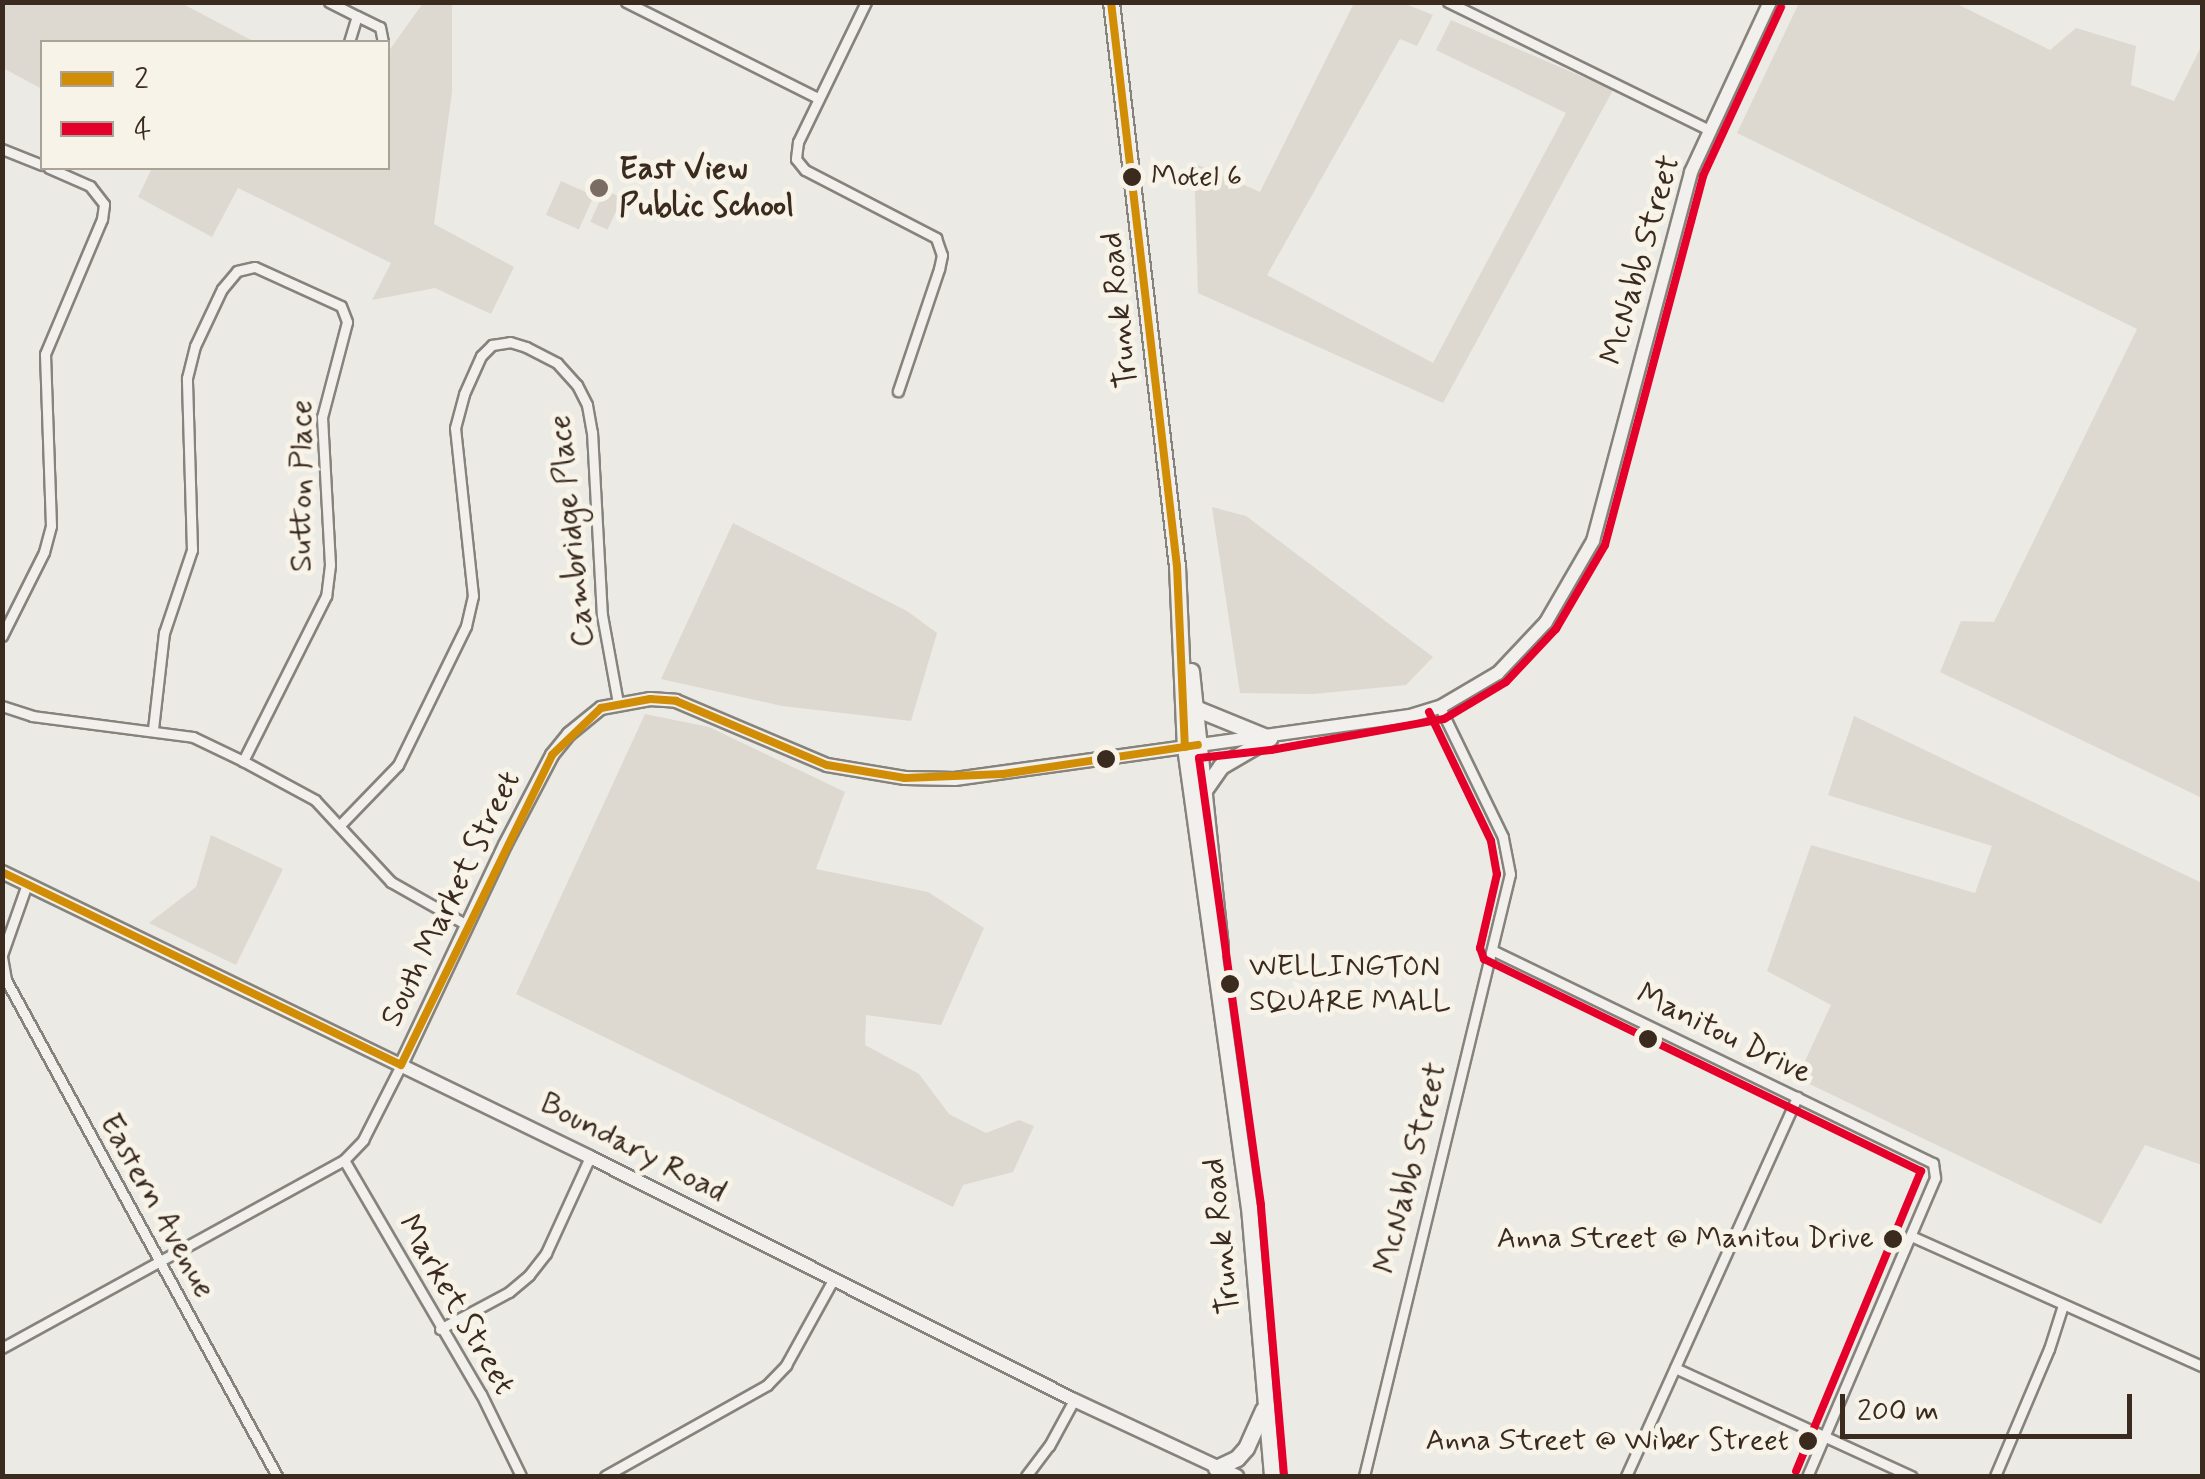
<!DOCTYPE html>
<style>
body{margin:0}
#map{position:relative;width:2205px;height:1479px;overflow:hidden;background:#eceae4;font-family:Mynerve,sans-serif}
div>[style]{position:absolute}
.green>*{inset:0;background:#ddd9d0;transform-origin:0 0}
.roads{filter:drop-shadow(2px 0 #86827c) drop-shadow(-2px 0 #86827c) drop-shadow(0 2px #86827c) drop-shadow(0 -2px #86827c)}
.minor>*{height:9px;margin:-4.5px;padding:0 4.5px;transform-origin:4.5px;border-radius:4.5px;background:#f1f0ec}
.secondary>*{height:12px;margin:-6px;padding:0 6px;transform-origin:6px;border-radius:6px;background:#f1f0ec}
.trunk>*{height:15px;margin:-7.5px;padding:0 7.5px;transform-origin:7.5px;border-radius:7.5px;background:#f1f0ec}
.bus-1>*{height:8px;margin:-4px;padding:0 4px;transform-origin:4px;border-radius:4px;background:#d18d06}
.bus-2>*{height:8px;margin:-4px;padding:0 4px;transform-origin:4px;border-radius:4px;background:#e4002b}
.dots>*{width:28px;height:28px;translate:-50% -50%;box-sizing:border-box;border:5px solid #f7f3e8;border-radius:50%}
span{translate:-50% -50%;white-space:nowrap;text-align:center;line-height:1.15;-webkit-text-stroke:10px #f7f3e8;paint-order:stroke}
.bus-label{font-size:30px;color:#3b2a1e}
.left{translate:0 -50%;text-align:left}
.right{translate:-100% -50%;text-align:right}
.poi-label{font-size:32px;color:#3b2a1e;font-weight:700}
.street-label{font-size:32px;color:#3b2a1e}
.frame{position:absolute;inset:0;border:5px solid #3b2a1e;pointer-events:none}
.legend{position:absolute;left:40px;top:40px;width:350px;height:130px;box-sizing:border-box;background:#f7f3e8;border:2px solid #aca397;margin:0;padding:12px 18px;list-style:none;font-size:30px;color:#3b2a1e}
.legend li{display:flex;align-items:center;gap:20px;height:50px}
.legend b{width:50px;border:2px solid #aca397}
.scale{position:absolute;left:1840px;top:1394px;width:292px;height:45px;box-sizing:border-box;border:5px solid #3b2a1e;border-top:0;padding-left:12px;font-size:30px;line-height:35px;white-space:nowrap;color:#3b2a1e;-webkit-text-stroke:8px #f7f3e8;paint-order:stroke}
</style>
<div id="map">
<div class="green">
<i style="clip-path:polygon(2px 3px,181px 3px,255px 42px,42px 42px,42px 89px,3px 68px)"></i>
<i style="clip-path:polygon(423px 3px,452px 3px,452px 92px,434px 224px,514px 267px,491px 314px,435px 288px,372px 300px,391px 263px,238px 188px,212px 237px,138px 197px,152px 168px,388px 168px,388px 52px)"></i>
<i style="clip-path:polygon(1354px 3px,1403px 3px,1433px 15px,1417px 46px,1400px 39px,1267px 275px,1433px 363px,1566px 113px,1436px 50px,1451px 20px,1613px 90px,1443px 403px,1198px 293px,1194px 163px,1260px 192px)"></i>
<i style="clip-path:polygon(1799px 3px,1955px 3px,2050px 50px,2076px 28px,2136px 46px,2131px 85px,2174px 101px,2202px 45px,2202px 798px,1940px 672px,1961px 621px,1994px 622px,2137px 329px,1737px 133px)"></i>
<i style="left:561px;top:181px;width:36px;height:37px;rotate:24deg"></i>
<i style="left:605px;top:190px;width:19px;height:35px;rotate:25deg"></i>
<i style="clip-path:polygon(1212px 507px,1246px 516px,1433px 657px,1406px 685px,1314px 694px,1240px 693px)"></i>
<i style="clip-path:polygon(733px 523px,907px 611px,937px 633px,911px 721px,782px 706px,661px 679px)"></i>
<i style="clip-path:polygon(645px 714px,709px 727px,845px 792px,816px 869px,928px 892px,984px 928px,941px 1025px,866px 1015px,865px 1045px,919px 1074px,949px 1114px,986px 1133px,1019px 1120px,1034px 1126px,1013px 1172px,963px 1185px,953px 1207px,516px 994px)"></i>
<i style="clip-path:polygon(1854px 716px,2202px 883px,2202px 1165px,2145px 1145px,2101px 1224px,1797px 1078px,1831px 1005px,1767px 971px,1811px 845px,1975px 893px,1992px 846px,1828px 795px)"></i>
<i style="clip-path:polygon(211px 835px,283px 869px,236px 965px,149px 923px,196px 887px)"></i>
</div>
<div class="roads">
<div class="minor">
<i style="left:329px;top:2px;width:31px;rotate:27deg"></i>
<i style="left:626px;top:2px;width:215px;rotate:26.6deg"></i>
<i style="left:866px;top:2px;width:156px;rotate:115.9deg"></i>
<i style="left:798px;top:142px;width:17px;rotate:97deg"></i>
<i style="left:796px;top:159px;width:14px;rotate:51deg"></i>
<i style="left:805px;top:170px;width:148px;rotate:27.4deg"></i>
<i style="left:936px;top:238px;width:18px;rotate:71deg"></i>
<i style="left:942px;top:255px;width:14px;rotate:102deg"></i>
<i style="left:939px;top:269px;width:129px;rotate:108.6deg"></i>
<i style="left:1448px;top:2px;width:291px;rotate:26.1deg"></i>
<i style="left:349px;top:42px;width:27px;rotate:-73deg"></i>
<i style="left:357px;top:16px;width:25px;rotate:26deg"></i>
<i style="left:380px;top:27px;width:15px;rotate:79deg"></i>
<i style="left:2px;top:149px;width:43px;rotate:21.8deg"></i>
<i style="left:2px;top:636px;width:94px;rotate:-63.4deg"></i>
<i style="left:44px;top:552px;width:27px;rotate:-75deg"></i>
<i style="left:51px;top:526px;width:172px;rotate:-92deg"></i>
<i style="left:45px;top:354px;width:147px;rotate:-67.1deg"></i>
<i style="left:102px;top:219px;width:15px;rotate:-82deg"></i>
<i style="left:104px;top:204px;width:23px;rotate:-128deg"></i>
<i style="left:90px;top:186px;width:45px;rotate:-156.3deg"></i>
<i style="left:2px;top:706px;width:32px;rotate:18deg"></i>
<i style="left:32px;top:716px;width:162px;rotate:7.4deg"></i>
<i style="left:193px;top:737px;width:55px;rotate:25.6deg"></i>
<i style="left:243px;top:761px;width:82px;rotate:28.4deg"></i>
<i style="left:315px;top:800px;width:112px;rotate:47.2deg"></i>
<i style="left:391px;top:882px;width:87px;rotate:29.5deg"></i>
<i style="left:153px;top:729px;width:97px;rotate:-83.5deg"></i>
<i style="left:164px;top:633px;width:88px;rotate:-71.4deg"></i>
<i style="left:192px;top:550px;width:172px;rotate:-91.7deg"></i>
<i style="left:187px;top:378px;width:33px;rotate:-76deg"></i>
<i style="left:195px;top:346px;width:63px;rotate:-64.7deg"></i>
<i style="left:222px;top:289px;width:23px;rotate:-50deg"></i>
<i style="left:237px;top:271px;width:18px;rotate:-13deg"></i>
<i style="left:255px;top:267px;width:94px;rotate:24.4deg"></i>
<i style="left:341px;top:306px;width:17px;rotate:69deg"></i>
<i style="left:347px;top:322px;width:98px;rotate:104.7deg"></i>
<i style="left:322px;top:417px;width:148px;rotate:86.9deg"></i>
<i style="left:330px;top:565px;width:31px;rotate:97deg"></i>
<i style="left:326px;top:596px;width:185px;rotate:116.7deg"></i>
<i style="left:340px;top:825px;width:83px;rotate:-46deg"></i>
<i style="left:398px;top:765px;width:155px;rotate:-63.9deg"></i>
<i style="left:466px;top:626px;width:31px;rotate:-77deg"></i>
<i style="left:473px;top:596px;width:169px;rotate:-96.1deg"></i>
<i style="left:455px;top:428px;width:35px;rotate:-75deg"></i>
<i style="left:464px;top:394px;width:42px;rotate:-65.9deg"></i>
<i style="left:481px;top:356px;width:16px;rotate:-45deg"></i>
<i style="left:492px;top:345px;width:18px;rotate:-9deg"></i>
<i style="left:510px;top:342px;width:17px;rotate:17deg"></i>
<i style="left:526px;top:347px;width:35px;rotate:27deg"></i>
<i style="left:557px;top:363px;width:30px;rotate:48deg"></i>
<i style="left:577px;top:385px;width:22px;rotate:63deg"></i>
<i style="left:587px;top:405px;width:27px;rotate:80deg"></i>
<i style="left:592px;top:432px;width:183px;rotate:86.9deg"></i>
<i style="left:602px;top:615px;width:89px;rotate:79.7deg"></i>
<i style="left:1492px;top:950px;width:490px;rotate:25.8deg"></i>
<i style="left:1933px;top:1163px;width:15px;rotate:82deg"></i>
<i style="left:1935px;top:1178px;width:324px;rotate:113.2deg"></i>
<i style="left:2px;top:955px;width:75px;rotate:-70.6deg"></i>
<i style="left:2px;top:957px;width:23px;rotate:80deg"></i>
<i style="left:6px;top:980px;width:565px;rotate:61.35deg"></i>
<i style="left:344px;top:1160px;width:271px;rotate:59.7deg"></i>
<i style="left:481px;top:1394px;width:91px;rotate:64deg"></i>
<i style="left:1911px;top:1236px;width:319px;rotate:24.1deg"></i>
<i style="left:440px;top:1329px;width:78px;rotate:-28.2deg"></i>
<i style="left:509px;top:1292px;width:26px;rotate:-40deg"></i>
<i style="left:529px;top:1275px;width:28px;rotate:-52deg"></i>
<i style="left:546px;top:1253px;width:106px;rotate:-65.4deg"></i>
<i style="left:2px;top:1348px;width:390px;rotate:-28.8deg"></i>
<i style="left:344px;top:1160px;width:28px;rotate:-46deg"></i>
<i style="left:363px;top:1140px;width:84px;rotate:-63.1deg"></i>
<i style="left:1675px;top:1368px;width:260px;rotate:24.6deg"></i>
<i style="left:605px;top:1476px;width:186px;rotate:-29.3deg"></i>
<i style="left:767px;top:1385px;width:28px;rotate:-46deg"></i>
<i style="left:786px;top:1365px;width:97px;rotate:-61.1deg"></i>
<i style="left:1026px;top:1476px;width:38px;rotate:-53deg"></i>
<i style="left:1049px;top:1446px;width:52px;rotate:-61.5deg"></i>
<i style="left:1364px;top:1476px;width:619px;rotate:-76.37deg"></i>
<i style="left:1510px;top:874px;width:38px;rotate:-101deg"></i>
<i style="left:1503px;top:837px;width:144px;rotate:-115.9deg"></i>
<i style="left:1626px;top:1476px;width:416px;rotate:-65.7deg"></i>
<i style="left:1995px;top:1476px;width:138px;rotate:-67deg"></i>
<i style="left:2049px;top:1349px;width:46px;rotate:-72.3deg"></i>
</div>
<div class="secondary">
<i style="left:2px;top:872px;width:653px;rotate:25.86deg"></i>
<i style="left:590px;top:1157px;width:542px;rotate:26.66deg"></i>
<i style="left:1074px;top:1400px;width:180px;rotate:25deg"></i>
<i style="left:401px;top:1065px;width:243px;rotate:-64.7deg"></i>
<i style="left:505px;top:845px;width:102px;rotate:-62.4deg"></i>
<i style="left:552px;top:755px;width:27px;rotate:-51deg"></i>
<i style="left:569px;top:734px;width:41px;rotate:-39.1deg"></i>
<i style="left:601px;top:708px;width:50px;rotate:-10.4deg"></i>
<i style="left:650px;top:699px;width:26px;rotate:4deg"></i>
<i style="left:676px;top:701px;width:164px;rotate:23deg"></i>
<i style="left:827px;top:765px;width:79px;rotate:9.5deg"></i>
<i style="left:905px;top:778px;width:50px;rotate:1.1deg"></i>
<i style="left:955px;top:779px;width:459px;rotate:-7.9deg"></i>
<i style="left:1410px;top:716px;width:34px;rotate:-17deg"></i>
<i style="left:1442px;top:706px;width:65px;rotate:-30.5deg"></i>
<i style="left:1498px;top:673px;width:70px;rotate:-46.7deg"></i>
<i style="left:1546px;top:622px;width:94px;rotate:-59.9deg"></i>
<i style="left:1593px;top:541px;width:382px;rotate:-75.1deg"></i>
<i style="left:1691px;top:172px;width:187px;rotate:-65.1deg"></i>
</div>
<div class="trunk">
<i style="left:1111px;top:2px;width:568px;rotate:83.33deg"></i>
<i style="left:1177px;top:566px;width:181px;rotate:87.5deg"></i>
<i style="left:1185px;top:747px;width:464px;rotate:82.1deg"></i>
<i style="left:1249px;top:1207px;width:270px;rotate:85.1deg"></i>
<i style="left:1191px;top:671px;width:278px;rotate:84deg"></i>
<i style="left:1195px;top:708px;width:80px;rotate:22.1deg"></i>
<i style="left:1202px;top:793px;width:33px;rotate:-55deg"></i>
<i style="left:1221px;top:766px;width:56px;rotate:-30.3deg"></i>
<i style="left:1216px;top:1468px;width:23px;rotate:-25deg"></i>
<i style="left:1237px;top:1458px;width:13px;rotate:-48deg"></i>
<i style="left:1246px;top:1448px;width:42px;rotate:-65.9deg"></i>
</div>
</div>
<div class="bus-1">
<i style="left:1111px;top:2px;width:568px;rotate:83.33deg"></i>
<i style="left:1177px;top:566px;width:181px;rotate:87.5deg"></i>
<i style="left:2px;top:872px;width:443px;rotate:25.8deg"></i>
<i style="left:401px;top:1065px;width:345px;rotate:-64deg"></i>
<i style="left:552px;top:755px;width:68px;rotate:-43.8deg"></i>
<i style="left:601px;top:708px;width:50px;rotate:-10.4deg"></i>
<i style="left:650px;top:699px;width:26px;rotate:4deg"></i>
<i style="left:676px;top:701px;width:164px;rotate:23deg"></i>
<i style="left:827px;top:765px;width:79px;rotate:9.5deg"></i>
<i style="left:905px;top:778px;width:98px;rotate:-2.3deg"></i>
<i style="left:1003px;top:774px;width:197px;rotate:-8.5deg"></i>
</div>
<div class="bus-2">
<i style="left:1429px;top:712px;width:143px;rotate:64.3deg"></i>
<i style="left:1491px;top:841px;width:34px;rotate:80deg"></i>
<i style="left:1497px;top:874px;width:76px;rotate:102.9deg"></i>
<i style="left:1480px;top:948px;width:12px;rotate:70deg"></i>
<i style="left:1484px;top:959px;width:486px;rotate:25.9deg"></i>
<i style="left:1921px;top:1171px;width:325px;rotate:112.6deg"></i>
<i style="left:1284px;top:1475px;width:271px;rotate:-94.9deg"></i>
<i style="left:1261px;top:1205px;width:451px;rotate:-97.9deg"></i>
<i style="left:1199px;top:758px;width:72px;rotate:-6.3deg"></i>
<i style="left:1271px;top:750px;width:176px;rotate:-10.2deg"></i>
<i style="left:1444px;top:719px;width:72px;rotate:-30.8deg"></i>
<i style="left:1506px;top:682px;width:73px;rotate:-46.7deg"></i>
<i style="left:1556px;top:629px;width:97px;rotate:-59.7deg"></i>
<i style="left:1605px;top:545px;width:382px;rotate:-75.1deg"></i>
<i style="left:1703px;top:176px;width:186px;rotate:-65.2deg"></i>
</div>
<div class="dots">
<i style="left:1132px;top:177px;background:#3b2a1e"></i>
<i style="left:599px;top:188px;background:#796d63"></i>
<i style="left:1106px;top:759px;background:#3b2a1e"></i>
<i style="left:1230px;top:984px;background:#3b2a1e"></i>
<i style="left:1648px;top:1039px;background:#3b2a1e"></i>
<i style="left:1893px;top:1239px;background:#3b2a1e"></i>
<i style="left:1808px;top:1441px;background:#3b2a1e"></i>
</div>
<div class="bus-label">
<span class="left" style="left:1151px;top:177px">Motel 6</span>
<span class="left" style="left:1249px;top:984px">WELLINGTON<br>SQUARE MALL</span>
<span class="right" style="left:1874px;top:1239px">Anna Street @ Manitou Drive</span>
<span class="right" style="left:1789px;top:1441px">Anna Street @ Wiber Street</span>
</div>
<div class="poi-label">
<span class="left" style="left:619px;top:188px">East View<br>Public School</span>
</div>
<div class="street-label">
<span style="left:1641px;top:260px;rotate:-74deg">McNabb Street</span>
<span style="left:1120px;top:310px;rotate:-96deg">Trunk Road</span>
<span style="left:302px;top:486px;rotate:-90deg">Sutton Place</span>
<span style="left:572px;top:531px;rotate:-96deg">Cambridge Place</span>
<span style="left:451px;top:899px;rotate:-64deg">South Market Street</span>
<span style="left:1724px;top:1034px;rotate:26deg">Manitou Drive</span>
<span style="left:633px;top:1148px;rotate:27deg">Boundary Road</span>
<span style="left:1411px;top:1168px;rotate:-76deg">McNabb Street</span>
<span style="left:157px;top:1206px;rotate:61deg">Eastern Avenue</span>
<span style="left:1222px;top:1236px;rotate:-96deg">Trunk Road</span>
<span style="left:456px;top:1305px;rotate:60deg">Market Street</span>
</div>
<div class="frame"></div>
<ul class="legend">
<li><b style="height:12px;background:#d18d06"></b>2</li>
<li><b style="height:12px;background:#e4002b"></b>4</li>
</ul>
<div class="scale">200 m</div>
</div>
